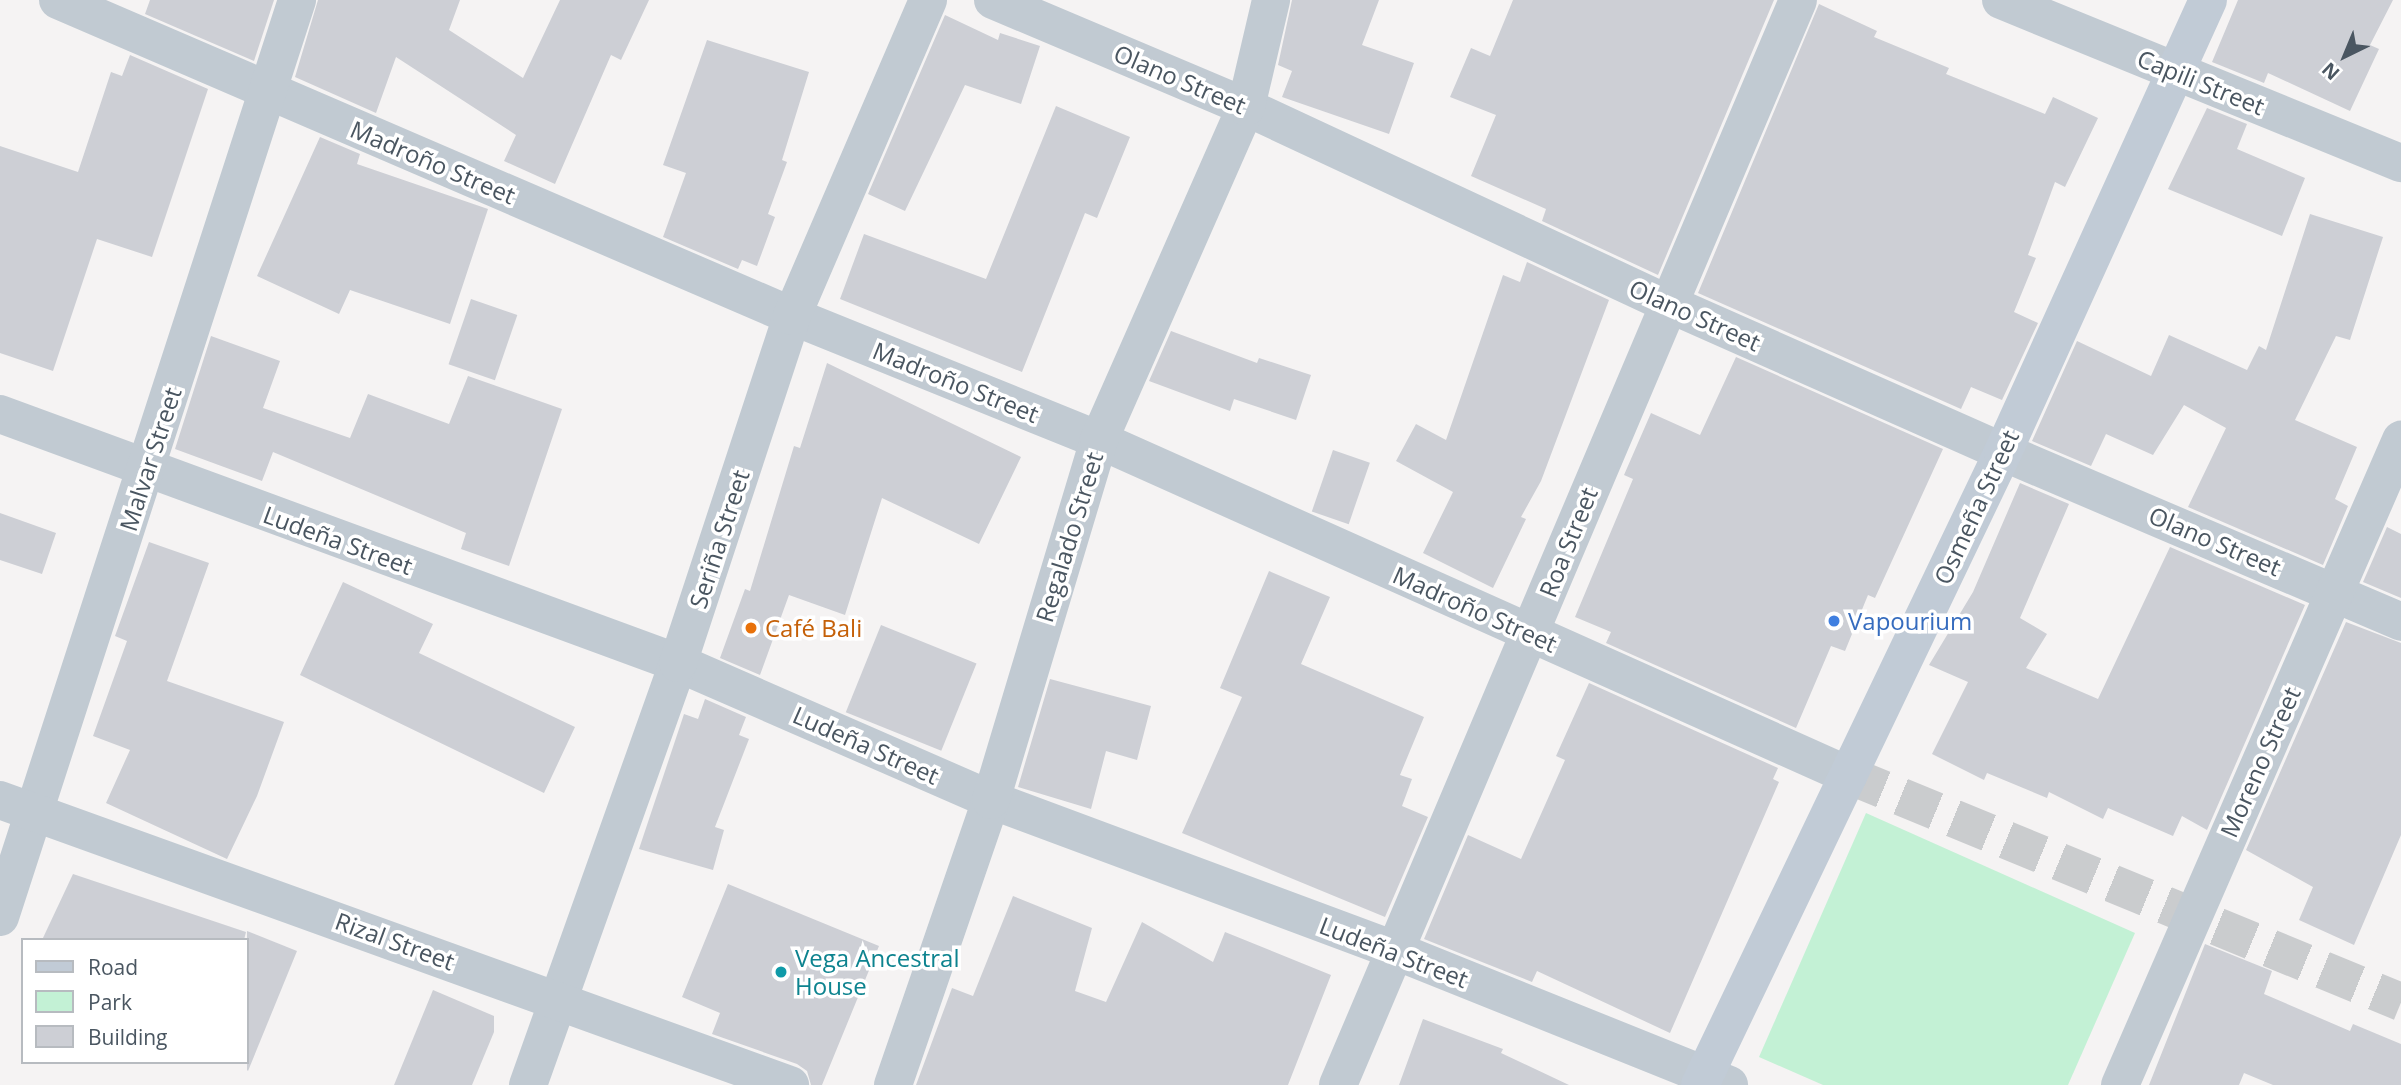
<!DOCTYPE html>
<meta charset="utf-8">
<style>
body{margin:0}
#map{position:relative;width:2401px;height:1085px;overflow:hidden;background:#f5f3f3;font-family:"Open Sans",sans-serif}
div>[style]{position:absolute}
.green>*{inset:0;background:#c3f1d5}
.building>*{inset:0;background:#cdcfd5;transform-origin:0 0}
.minor-tunnel>*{height:38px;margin-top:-19px;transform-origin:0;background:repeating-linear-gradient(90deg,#caccce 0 38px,transparent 0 57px)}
.minor>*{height:38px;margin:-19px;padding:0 19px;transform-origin:19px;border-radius:19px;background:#c1cad2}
.tertiary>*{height:38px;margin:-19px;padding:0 19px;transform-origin:19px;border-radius:19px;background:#c1cad2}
.secondary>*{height:38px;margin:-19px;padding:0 19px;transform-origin:19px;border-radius:19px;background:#c1cbd6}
.dots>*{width:19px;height:19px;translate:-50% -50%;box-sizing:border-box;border:4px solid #fff;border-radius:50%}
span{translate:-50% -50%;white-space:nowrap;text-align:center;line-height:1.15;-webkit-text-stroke:7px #fff;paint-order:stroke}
.street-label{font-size:24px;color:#4a5661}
.shop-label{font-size:24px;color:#366cbe}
.left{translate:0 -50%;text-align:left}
.food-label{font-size:24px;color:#c56008}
.culture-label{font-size:24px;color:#0d838f}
.legend{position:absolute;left:21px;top:938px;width:228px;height:126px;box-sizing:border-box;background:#fff;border:2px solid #b7bbc0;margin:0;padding:9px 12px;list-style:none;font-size:21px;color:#4a5661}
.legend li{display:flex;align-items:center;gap:14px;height:35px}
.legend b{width:35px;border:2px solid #b7bbc0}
.north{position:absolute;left:2310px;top:21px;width:70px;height:70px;-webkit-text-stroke:5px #fff;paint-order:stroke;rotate:223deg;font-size:19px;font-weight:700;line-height:28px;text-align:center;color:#4a5661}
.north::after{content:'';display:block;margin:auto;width:24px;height:32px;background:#4a5661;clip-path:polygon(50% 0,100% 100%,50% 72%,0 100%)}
</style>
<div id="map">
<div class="green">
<i style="clip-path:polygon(1866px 813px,2135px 933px,2068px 1085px,1823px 1085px,1759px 1057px)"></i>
</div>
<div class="building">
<i style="clip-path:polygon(150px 0,274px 0,254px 61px,145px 14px)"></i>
<i style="clip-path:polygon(318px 0,460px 0,449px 30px,523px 78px,560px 0,649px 0,621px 60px,611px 55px,555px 184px,504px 161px,516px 135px,396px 57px,376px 113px,295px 77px)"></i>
<i style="clip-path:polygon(1292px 0,1379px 0,1362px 45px,1414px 63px,1389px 134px,1282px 97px,1292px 71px,1278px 65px)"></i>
<i style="clip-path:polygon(1513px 0,1774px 0,1658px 275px,1542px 221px,1546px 209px,1471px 176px,1496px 115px,1450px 97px,1471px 48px,1490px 56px)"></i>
<i style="clip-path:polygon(2238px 0,2393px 0,2370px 45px,2379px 49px,2350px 111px,2268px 73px,2264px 83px,2212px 62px)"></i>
<i style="clip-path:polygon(1819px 4px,1877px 31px,1874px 37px,1949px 68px,1946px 74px,2045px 114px,2053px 97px,2098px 118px,2065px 187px,2055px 182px,2028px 255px,2036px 258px,2014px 312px,2038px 323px,2002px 400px,1971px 387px,1961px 409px,1698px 293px)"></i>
<i style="clip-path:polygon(945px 15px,998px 40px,1000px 33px,1040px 46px,1021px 104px,965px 85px,905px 211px,868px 194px)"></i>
<i style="clip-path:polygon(707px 40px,809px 72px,782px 160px,787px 162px,768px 214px,775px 217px,757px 266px,742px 260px,738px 269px,663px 237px,686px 173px,663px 165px)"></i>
<i style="clip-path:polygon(130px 55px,208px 89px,152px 257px,97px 239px,53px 371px,0 353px,0 146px,78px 172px,111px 72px,122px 76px)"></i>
<i style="clip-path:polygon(1056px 106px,1130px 137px,1097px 218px,1085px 213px,1022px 372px,840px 299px,864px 234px,986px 279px)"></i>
<i style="clip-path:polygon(2207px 108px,2247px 124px,2237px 149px,2305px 178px,2282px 236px,2168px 189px)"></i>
<i style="clip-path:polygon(320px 137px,360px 154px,357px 164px,488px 209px,450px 324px,350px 290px,339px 314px,257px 276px)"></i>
<i style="clip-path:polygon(2310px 214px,2383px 237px,2350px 340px,2336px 336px,2295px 420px,2357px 447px,2335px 499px,2348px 506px,2323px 565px,2188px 507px,2226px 428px,2184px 405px,2153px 455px,2106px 434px,2091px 466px,2032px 441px,2077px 341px,2151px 376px,2169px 335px,2247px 370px,2259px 346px,2266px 350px)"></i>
<i style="clip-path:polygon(1527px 262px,1609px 300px,1541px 481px,1521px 517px,1526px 519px,1493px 588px,1423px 553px,1453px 492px,1396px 461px,1416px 424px,1446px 440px,1503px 275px,1520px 282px)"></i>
<i style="left:471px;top:299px;width:49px;height:69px;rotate:19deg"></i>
<i style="clip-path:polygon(1171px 331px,1257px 363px,1259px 358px,1311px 375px,1296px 420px,1234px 399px,1230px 411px,1149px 381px)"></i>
<i style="clip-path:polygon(211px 336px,280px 361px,263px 408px,350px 438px,368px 394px,449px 424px,468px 376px,562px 409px,509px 566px,461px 549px,466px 533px,273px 452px,262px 481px,175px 449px)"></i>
<i style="clip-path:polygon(1736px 357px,1943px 449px,1875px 598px,1868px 595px,1845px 651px,1831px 646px,1796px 728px,1606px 643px,1611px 632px,1575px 617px,1633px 479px,1624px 475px,1651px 413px,1700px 435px)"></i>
<i style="clip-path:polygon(827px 363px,1021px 457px,979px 544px,882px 498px,845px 615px,789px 595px,760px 675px,720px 658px,745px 589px,750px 591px,794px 446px,800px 448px)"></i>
<i style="left:1333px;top:450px;width:39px;height:65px;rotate:19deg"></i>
<i style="clip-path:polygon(2020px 483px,2069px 504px,2020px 618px,2047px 634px,2026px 668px,2098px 699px,2170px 547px,2305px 605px,2207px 830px,2182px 816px,2173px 836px,2108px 808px,2103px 819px,2049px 792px,2047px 798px,1987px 773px,1984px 780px,1932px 754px,1968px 682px,1929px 665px,1973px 592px)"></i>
<i style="clip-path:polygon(0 513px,56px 533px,42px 574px,0 560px)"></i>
<i style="clip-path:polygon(2387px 527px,2401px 534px,2401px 598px,2363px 582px)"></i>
<i style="clip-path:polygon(149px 542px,209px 563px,167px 681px,284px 722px,257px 796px,227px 859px,106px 803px,130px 750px,93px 736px,127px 641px,115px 636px)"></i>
<i style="clip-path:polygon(1269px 571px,1330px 597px,1301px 664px,1424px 717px,1400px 775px,1412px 779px,1402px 806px,1428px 817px,1385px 917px,1182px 833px,1242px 697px,1220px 688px)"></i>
<i style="clip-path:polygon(343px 582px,433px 624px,419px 653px,575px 727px,544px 793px,300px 675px)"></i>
<i style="clip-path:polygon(2346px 622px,2401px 643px,2401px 835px,2354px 945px,2299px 920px,2313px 887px,2246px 850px)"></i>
<i style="left:881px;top:625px;width:103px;height:94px;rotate:22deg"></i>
<i style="clip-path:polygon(1050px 679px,1151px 706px,1137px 760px,1106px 751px,1091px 809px,1018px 787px)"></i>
<i style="clip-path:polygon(1589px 683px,1778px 768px,1773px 779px,1779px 782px,1670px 1033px,1537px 971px,1532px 982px,1424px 939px,1468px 835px,1521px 859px,1565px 760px,1556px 756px)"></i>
<i style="clip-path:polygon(705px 699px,746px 717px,739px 735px,749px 739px,715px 827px,724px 830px,713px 870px,639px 849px,684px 714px,698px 719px)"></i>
<i style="clip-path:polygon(73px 874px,246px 932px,244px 940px,42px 940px)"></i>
<i style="clip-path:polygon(728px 884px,879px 946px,822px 1085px,811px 1085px,807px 1071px,797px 1064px,712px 1034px,720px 1013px,682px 997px)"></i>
<i style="clip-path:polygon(1013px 896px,1092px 928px,1075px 991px,1106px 1002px,1142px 922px,1213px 962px,1225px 932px,1331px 975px,1288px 1085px,916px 1085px,952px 988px,973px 996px)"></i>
<i style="clip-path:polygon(247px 931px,297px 951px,248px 1071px,247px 1070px)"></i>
<i style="clip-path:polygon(2205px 944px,2272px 971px,2264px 994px,2350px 1031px,2353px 1024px,2401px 1044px,2401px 1085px,2273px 1085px,2244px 1073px,2239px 1085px,2149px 1085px)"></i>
<i style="clip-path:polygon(433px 990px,494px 1016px,494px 1032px,472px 1085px,394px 1085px)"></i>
<i style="clip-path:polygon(1423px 1019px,1503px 1049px,1501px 1053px,1569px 1085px,1399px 1085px)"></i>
</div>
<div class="minor-tunnel">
<i style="left:1848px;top:775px;width:598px;rotate:22.32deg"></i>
</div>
<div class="minor">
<i style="left:58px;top:0;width:799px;rotate:23.29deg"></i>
<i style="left:792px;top:316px;width:331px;rotate:22deg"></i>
<i style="left:1099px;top:440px;width:821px;rotate:24.1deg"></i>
<i style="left:993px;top:0;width:275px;rotate:22.9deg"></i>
<i style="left:1246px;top:107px;width:464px;rotate:25deg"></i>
<i style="left:1667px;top:303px;width:368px;rotate:23.9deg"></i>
<i style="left:2003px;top:452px;width:433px;rotate:23.1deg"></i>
<i style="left:2001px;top:0;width:432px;rotate:22.2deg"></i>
<i style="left:0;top:414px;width:722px;rotate:20.17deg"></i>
<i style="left:678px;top:663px;width:342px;rotate:23.6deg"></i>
<i style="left:991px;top:800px;width:432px;rotate:20.4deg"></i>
<i style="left:1396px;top:951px;width:359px;rotate:21.9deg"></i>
<i style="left:0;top:917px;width:964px;rotate:-72.05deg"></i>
<i style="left:528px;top:1085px;width:448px;rotate:-70.4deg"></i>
<i style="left:678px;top:663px;width:365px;rotate:-71.8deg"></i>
<i style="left:792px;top:316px;width:344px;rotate:-66.7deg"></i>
<i style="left:893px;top:1085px;width:301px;rotate:-71deg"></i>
<i style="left:991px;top:800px;width:376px;rotate:-73.3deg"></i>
<i style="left:1099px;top:440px;width:364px;rotate:-66.2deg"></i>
<i style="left:1246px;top:107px;width:110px;rotate:-76.8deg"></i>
<i style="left:1338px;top:1085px;width:1178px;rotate:-67.02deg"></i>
<i style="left:2120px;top:1085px;width:704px;rotate:-66.46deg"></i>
</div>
<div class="tertiary">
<i style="left:0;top:800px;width:840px;rotate:19.84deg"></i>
</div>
<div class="secondary">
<i style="left:1700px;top:1085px;width:702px;rotate:-64.42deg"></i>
<i style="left:2003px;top:452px;width:496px;rotate:-65.6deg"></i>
</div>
<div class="dots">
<i style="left:1834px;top:621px;background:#3f7fe0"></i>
<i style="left:751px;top:628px;background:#e8710a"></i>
<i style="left:781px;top:972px;background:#0f9aa8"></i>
</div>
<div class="street-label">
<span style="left:1180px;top:79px;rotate:23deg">Olano Street</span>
<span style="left:2201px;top:82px;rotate:22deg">Capili Street</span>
<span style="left:433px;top:162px;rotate:23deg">Madroño Street</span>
<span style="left:1695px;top:315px;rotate:24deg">Olano Street</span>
<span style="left:956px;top:382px;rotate:22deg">Madroño Street</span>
<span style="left:150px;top:459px;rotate:-72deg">Malvar Street</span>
<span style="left:1976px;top:507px;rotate:-65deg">Osmeña Street</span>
<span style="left:1069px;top:537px;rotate:-73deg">Regalado Street</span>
<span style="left:719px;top:539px;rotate:-72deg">Seriña Street</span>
<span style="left:338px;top:540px;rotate:20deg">Ludeña Street</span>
<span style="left:2215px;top:541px;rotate:23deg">Olano Street</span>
<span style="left:1568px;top:542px;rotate:-68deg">Roa Street</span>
<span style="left:1475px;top:609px;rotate:24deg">Madroño Street</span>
<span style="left:866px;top:745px;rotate:24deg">Ludeña Street</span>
<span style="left:2260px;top:762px;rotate:-66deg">Moreno Street</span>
<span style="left:395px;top:941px;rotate:20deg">Rizal Street</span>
<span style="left:1394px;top:952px;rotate:21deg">Ludeña Street</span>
</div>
<div class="shop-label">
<span class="left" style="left:1848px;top:621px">Vapourium</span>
</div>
<div class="food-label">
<span class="left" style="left:765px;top:628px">Café Bali</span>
</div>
<div class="culture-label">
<span class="left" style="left:795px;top:972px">Vega Ancestral<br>House</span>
</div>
<ul class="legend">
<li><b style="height:9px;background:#c1cbd6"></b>Road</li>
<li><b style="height:19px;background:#c3f1d5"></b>Park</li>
<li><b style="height:19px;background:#cdcfd5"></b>Building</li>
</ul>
<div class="north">N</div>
</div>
